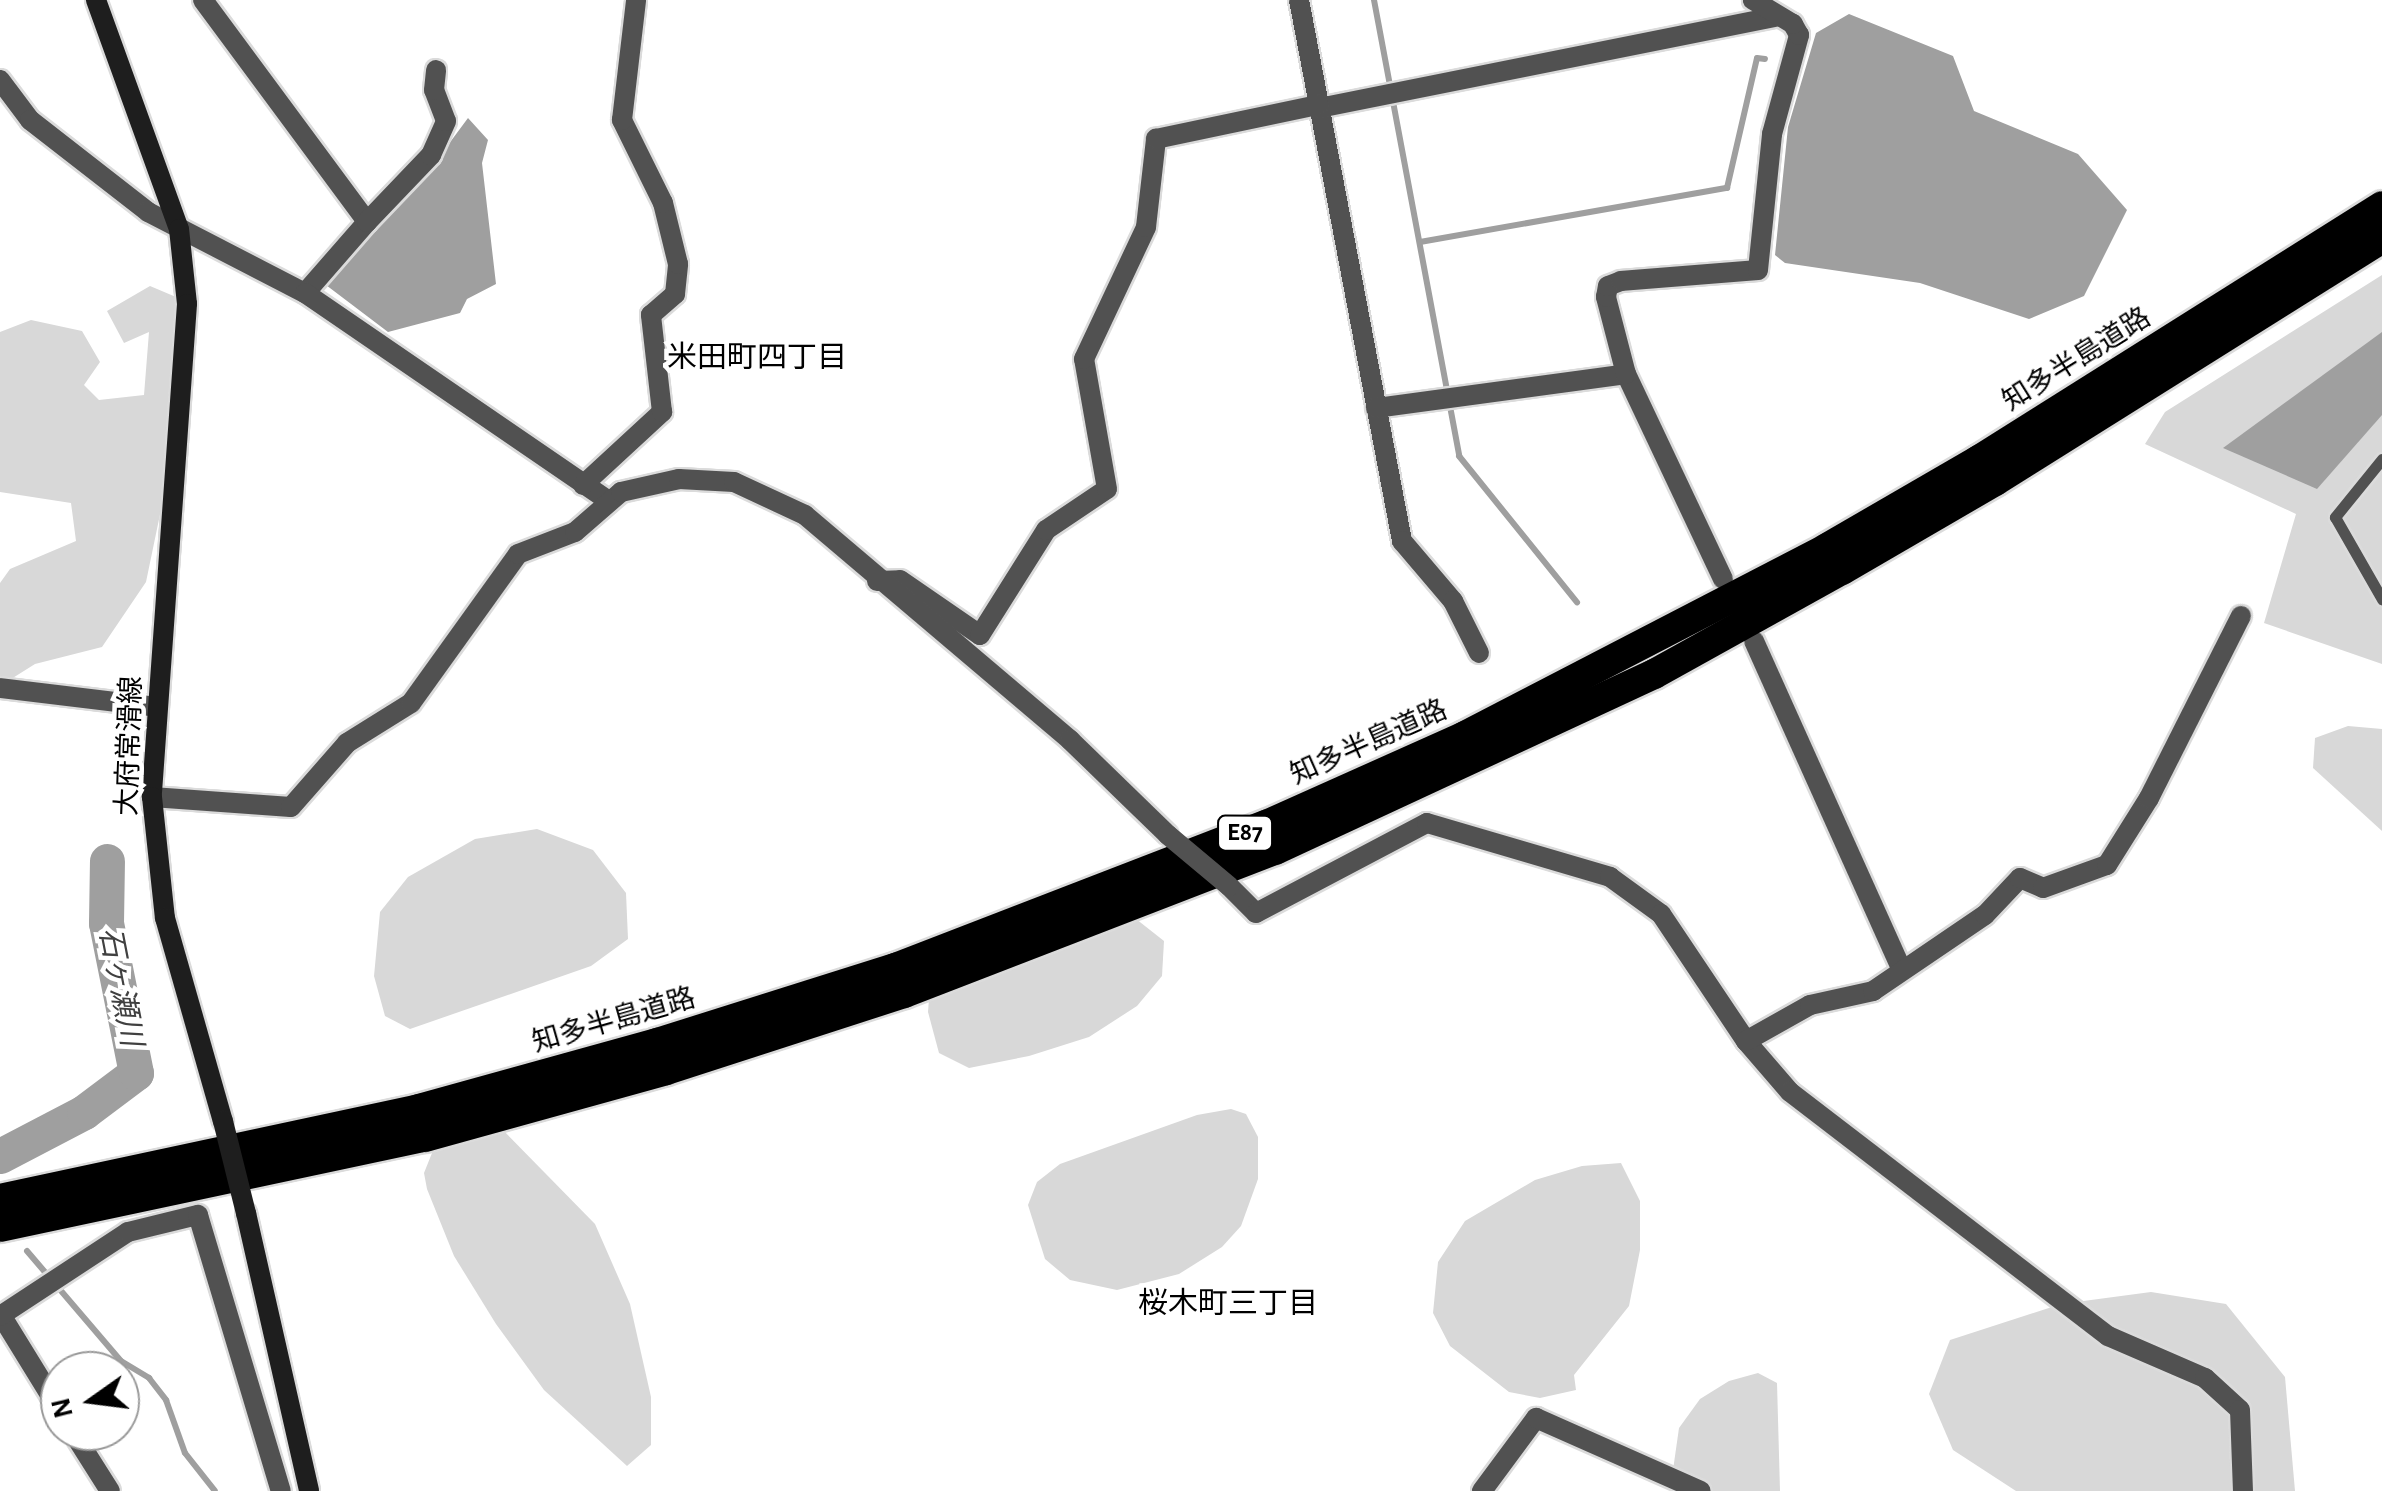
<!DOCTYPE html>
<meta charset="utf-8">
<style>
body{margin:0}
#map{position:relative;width:2382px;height:1491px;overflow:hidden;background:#fff;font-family:"Alegreya Sans","Noto Sans JP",sans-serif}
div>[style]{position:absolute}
.green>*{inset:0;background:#d8d8d8}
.water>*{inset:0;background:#9f9f9f}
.stream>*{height:6px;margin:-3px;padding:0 3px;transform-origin:3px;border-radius:3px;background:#9f9f9f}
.river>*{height:35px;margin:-17.5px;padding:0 17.5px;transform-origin:17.5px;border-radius:17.5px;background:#9f9f9f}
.roads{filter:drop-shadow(2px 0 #dbdbdb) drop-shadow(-2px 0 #dbdbdb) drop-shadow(0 2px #dbdbdb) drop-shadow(0 -2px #dbdbdb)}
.service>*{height:11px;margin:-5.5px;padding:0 5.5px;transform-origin:5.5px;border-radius:5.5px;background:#515151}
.minor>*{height:20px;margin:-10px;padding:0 10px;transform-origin:10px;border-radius:10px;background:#515151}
.secondary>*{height:20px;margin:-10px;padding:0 10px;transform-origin:10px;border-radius:10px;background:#1e1e1e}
.motorway>*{height:30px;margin:-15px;padding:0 15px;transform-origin:15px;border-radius:15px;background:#000}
.minor-bridge>*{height:20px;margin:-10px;padding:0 10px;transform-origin:10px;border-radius:10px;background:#515151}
.secondary-bridge>*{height:20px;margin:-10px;padding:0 10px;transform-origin:10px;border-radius:10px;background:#1e1e1e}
span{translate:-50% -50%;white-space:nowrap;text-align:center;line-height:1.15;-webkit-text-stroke:9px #fff;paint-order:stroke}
.shield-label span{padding:2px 8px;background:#fff;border:2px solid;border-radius:8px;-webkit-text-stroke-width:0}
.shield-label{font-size:25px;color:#000;font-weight:700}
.street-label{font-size:28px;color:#000}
.neighbourhood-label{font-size:30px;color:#000}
.water-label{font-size:30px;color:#404040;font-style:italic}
.north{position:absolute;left:40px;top:1351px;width:100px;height:100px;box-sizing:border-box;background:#fff;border:2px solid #999;border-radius:50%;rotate:256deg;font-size:28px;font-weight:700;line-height:40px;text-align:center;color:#000}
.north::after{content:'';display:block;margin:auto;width:35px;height:45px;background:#000;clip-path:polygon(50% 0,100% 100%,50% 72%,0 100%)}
</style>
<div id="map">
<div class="green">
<i style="clip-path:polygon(2382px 275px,2382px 664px,2264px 623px,2296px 514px,2145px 444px,2165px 412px)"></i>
<i style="clip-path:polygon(150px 286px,176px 297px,163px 500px,146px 582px,102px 647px,35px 664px,0 686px,0 583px,10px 569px,76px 541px,71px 503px,0 492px,0 332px,31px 320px,82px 331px,100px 362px,84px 385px,99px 400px,144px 395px,149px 332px,124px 343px,107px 311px)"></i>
<i style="clip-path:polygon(2348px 726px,2382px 729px,2382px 831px,2313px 768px,2315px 738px)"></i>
<i style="clip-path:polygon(537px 829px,593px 850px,626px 893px,628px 939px,591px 966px,410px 1029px,385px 1016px,374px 976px,380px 912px,408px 877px,475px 839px)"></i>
<i style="clip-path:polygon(1131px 915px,1164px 941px,1162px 976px,1137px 1006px,1089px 1037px,1029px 1056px,969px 1068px,939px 1053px,928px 1012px,933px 945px)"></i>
<i style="clip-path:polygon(1231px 1109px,1246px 1114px,1258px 1137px,1258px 1179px,1241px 1226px,1222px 1247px,1179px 1274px,1117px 1290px,1070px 1280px,1045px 1259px,1028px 1205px,1037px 1182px,1060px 1164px,1197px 1115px)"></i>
<i style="clip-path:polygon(502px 1129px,595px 1224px,630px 1304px,651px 1397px,651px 1445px,627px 1466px,544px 1390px,496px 1324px,454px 1256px,427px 1189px,424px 1173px,438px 1138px)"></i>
<i style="clip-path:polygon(1621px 1163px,1640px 1201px,1640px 1250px,1629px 1306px,1574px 1375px,1576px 1390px,1540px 1398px,1509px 1392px,1450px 1346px,1433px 1313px,1438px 1262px,1465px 1221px,1535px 1180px,1582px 1166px)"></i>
<i style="clip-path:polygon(2151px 1292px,2226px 1304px,2285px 1377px,2295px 1491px,2016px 1491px,1953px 1450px,1929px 1394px,1950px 1340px,2061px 1304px)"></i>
<i style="clip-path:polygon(1758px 1373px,1777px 1383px,1780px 1491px,1670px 1491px,1679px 1428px,1700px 1399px,1729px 1381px)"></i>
</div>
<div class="water">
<i style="clip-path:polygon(1849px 14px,1953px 56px,1974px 111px,2078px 154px,2127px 210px,2084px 296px,2029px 319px,1920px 283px,1785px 263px,1775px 255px,1788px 127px,1816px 33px)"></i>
<i style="clip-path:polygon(468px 118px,488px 140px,482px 163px,496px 284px,467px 299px,460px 313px,388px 332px,326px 285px,425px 176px)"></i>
<i style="clip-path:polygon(2382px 332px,2382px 415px,2317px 489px,2223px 448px)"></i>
</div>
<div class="stream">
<i style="left:1374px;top:0;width:464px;rotate:79.4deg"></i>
<i style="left:1459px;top:456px;width:188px;rotate:51.1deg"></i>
<i style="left:1420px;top:242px;width:312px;rotate:-10deg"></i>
<i style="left:1727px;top:188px;width:133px;rotate:-77deg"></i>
<i style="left:1757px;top:58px;width:8px;rotate:7deg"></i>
<i style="left:27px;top:1251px;width:145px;rotate:49.5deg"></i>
<i style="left:121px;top:1361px;width:33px;rotate:31deg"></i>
<i style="left:149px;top:1378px;width:28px;rotate:52deg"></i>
<i style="left:166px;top:1400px;width:56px;rotate:70.3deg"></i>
<i style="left:185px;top:1453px;width:48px;rotate:51.7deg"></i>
</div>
<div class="river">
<i style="left:0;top:1156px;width:95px;rotate:-27.6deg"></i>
<i style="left:84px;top:1112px;width:65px;rotate:-36.9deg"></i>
<i style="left:136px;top:1073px;width:153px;rotate:-101.3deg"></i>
<i style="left:106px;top:923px;width:62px;rotate:-89.1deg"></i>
</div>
<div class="roads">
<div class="service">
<i style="left:2382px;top:459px;width:75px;rotate:129deg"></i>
<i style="left:2335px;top:517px;width:95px;rotate:60.2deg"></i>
</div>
<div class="minor">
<i style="left:203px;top:0;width:276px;rotate:53.5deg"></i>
<i style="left:367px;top:222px;width:94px;rotate:131.1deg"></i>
<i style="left:1299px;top:0;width:551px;rotate:79.22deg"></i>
<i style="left:1402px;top:541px;width:79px;rotate:49.6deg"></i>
<i style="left:1453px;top:601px;width:58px;rotate:63.4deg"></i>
<i style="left:0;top:80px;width:50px;rotate:53.1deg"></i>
<i style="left:30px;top:120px;width:150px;rotate:37.9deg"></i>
<i style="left:148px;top:212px;width:177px;rotate:27.3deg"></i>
<i style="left:305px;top:293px;width:366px;rotate:34.4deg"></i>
<i style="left:1319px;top:108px;width:465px;rotate:-11.3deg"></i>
<i style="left:367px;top:222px;width:93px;rotate:-46.3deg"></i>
<i style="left:431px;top:155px;width:37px;rotate:-66deg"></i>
<i style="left:446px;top:121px;width:33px;rotate:-111deg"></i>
<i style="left:434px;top:90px;width:20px;rotate:-84deg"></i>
<i style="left:1376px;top:408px;width:252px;rotate:-7.7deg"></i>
<i style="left:583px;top:485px;width:108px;rotate:-42.7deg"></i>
<i style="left:662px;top:412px;width:98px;rotate:-96.5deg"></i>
<i style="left:651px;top:315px;width:32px;rotate:-41deg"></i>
<i style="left:675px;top:294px;width:30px;rotate:-84deg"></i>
<i style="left:678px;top:264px;width:63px;rotate:-103.8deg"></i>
<i style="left:663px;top:203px;width:93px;rotate:-116.3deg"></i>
<i style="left:622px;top:120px;width:121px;rotate:-83.3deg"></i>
<i style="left:1723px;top:579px;width:227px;rotate:-115.3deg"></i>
<i style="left:1626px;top:374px;width:80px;rotate:-104.6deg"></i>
<i style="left:1606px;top:297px;width:11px;rotate:-80deg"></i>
<i style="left:1608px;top:286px;width:14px;rotate:-21deg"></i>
<i style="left:1621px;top:281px;width:137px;rotate:-4.6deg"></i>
<i style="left:1758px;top:270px;width:137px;rotate:-84.1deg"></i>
<i style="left:1772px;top:134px;width:103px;rotate:-74.7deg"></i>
<i style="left:1799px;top:35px;width:13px;rotate:-119deg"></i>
<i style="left:1793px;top:24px;width:47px;rotate:-149deg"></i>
<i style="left:877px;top:581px;width:23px;rotate:-2deg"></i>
<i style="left:900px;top:580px;width:97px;rotate:34.5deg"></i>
<i style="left:980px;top:635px;width:124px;rotate:-57.8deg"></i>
<i style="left:1046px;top:530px;width:73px;rotate:-33.9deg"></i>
<i style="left:1107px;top:489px;width:132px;rotate:-100deg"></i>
<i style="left:1084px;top:359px;width:146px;rotate:-64.8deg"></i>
<i style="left:1146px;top:227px;width:89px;rotate:-83.5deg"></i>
<i style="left:1156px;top:139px;width:166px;rotate:-11.9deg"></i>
<i style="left:1754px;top:641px;width:359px;rotate:65.8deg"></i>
<i style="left:0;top:688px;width:158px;rotate:6.9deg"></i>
<i style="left:152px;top:797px;width:139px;rotate:4.1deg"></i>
<i style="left:291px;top:807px;width:85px;rotate:-48.8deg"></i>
<i style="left:347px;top:743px;width:75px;rotate:-32deg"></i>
<i style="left:411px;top:703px;width:183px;rotate:-54.3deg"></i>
<i style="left:518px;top:554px;width:61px;rotate:-21.1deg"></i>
<i style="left:575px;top:532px;width:61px;rotate:-41deg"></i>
<i style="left:621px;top:492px;width:59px;rotate:-12.6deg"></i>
<i style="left:679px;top:479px;width:55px;rotate:3.1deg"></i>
<i style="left:734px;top:482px;width:78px;rotate:24.9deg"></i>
<i style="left:805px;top:515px;width:348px;rotate:40.3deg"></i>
<i style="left:1070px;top:740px;width:136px;rotate:44.1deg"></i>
<i style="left:1229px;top:886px;width:38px;rotate:45deg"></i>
<i style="left:1256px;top:913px;width:193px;rotate:-27.8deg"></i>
<i style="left:1427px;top:823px;width:191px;rotate:16.4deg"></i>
<i style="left:1610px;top:877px;width:63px;rotate:36deg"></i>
<i style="left:1661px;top:914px;width:153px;rotate:56.2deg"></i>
<i style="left:1746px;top:1041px;width:67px;rotate:49.2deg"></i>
<i style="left:1790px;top:1092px;width:401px;rotate:37.5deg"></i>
<i style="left:2108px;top:1336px;width:106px;rotate:23.4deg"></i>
<i style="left:2205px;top:1378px;width:47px;rotate:42.4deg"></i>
<i style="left:2240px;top:1410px;width:81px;rotate:87.9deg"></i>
<i style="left:1746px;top:1041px;width:73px;rotate:-29.4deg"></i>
<i style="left:1810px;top:1005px;width:65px;rotate:-12.5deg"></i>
<i style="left:1873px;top:991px;width:135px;rotate:-34.2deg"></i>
<i style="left:1985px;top:915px;width:51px;rotate:-46.6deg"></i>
<i style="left:2020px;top:878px;width:25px;rotate:23deg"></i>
<i style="left:2043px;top:888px;width:68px;rotate:-19.8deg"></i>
<i style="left:2107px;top:865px;width:79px;rotate:-57.9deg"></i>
<i style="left:2149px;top:798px;width:204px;rotate:-63.2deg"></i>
<i style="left:1px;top:1315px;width:113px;rotate:58.4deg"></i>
<i style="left:0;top:1316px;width:153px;rotate:-33.3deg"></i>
<i style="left:128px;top:1232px;width:72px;rotate:-13.7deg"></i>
<i style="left:198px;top:1215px;width:288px;rotate:73.3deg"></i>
<i style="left:72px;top:1431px;width:71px;rotate:57.7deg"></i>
<i style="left:1482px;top:1491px;width:91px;rotate:-53.5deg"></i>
<i style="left:1536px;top:1418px;width:180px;rotate:23.9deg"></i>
</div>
<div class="secondary">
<i style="left:96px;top:0;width:244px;rotate:70.1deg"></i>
<i style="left:179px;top:229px;width:75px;rotate:83.9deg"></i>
<i style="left:187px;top:304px;width:494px;rotate:94.1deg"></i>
<i style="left:152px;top:797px;width:122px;rotate:83.9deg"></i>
<i style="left:165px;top:918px;width:211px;rotate:74.1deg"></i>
<i style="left:246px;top:1213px;width:285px;rotate:77.2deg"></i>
</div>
<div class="motorway">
<i style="left:0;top:1199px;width:429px;rotate:-12.1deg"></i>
<i style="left:419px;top:1109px;width:247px;rotate:-15.5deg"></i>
<i style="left:657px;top:1043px;width:250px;rotate:-17.5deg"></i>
<i style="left:895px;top:968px;width:398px;rotate:-21.1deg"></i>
<i style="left:1266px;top:825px;width:218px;rotate:-24.1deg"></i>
<i style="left:1465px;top:736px;width:408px;rotate:-27.4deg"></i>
<i style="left:1827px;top:548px;width:176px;rotate:-30.1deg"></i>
<i style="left:1979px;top:460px;width:476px;rotate:-32.2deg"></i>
<i style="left:0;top:1227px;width:434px;rotate:-12deg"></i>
<i style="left:425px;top:1137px;width:250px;rotate:-15.5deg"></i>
<i style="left:666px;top:1070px;width:250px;rotate:-17.9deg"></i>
<i style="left:904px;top:993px;width:398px;rotate:-21.1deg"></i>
<i style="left:1275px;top:850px;width:418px;rotate:-24.9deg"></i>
<i style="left:1654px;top:674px;width:215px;rotate:-29deg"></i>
<i style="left:1842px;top:570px;width:177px;rotate:-30.2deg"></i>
<i style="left:1995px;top:481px;width:457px;rotate:-32.1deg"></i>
</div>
</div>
<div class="minor-bridge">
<i style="left:1168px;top:835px;width:80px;rotate:39.9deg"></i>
</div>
<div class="secondary-bridge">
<i style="left:223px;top:1121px;width:95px;rotate:76deg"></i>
</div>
<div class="shield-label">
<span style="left:1245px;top:833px">E87</span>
</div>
<div class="street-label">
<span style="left:2077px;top:360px;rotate:-32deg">知多半島道路</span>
<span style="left:1369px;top:743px;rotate:-24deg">知多半島道路</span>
<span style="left:130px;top:746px;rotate:-88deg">大府常滑線</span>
<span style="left:614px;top:1021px;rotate:-16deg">知多半島道路</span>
</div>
<div class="neighbourhood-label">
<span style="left:757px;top:358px">米田町四丁目</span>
<span style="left:1228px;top:1304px">桜木町三丁目</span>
</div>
<div class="water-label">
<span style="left:120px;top:987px;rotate:79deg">石ヶ瀬川</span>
</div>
<div class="north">N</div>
</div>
